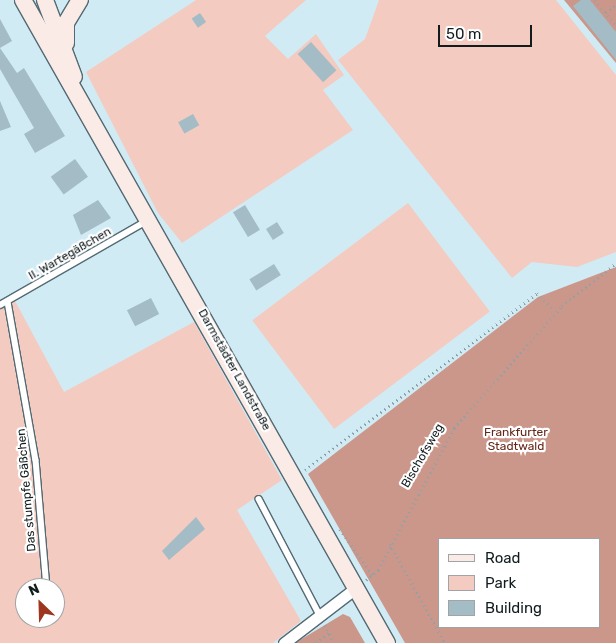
<!DOCTYPE html>
<meta charset="utf-8">
<style>
body{margin:0}
#map{position:relative;width:616px;height:643px;overflow:hidden;background:#d1ebf5;font-family:Rubik,sans-serif}
div>[style]{position:absolute}
.green>*{inset:0;background:#f4cbc1;transform-origin:0 0}
.forest>*{inset:0;background:#cb978b}
.building>*{inset:0;background:#a3bcc5;transform-origin:0 0}
.path>*{height:2.5px;margin-top:-1.25px;transform-origin:0;background:repeating-linear-gradient(90deg,#8ca1a8 0 1px,transparent 0 5px)}
.roads{filter:drop-shadow(1px 0 #536a73) drop-shadow(-1px 0 #536a73) drop-shadow(0 1px #536a73) drop-shadow(0 -1px #536a73)}
.service>*{height:5.5px;margin:-2.75px;padding:0 2.75px;transform-origin:2.75px;border-radius:2.75px;background:#fff}
.minor>*{height:11px;margin:-5.5px;padding:0 5.5px;transform-origin:5.5px;border-radius:5.5px;background:#fff}
.secondary>*{height:16px;margin:-8px;padding:0 8px;transform-origin:8px;border-radius:8px;background:#fbebe7}
span{translate:-50% -50%;white-space:nowrap;text-align:center;line-height:1.15;-webkit-text-stroke:4.5px #fff;paint-order:stroke}
.street-label{font-size:12px;color:#121c1f}
.park-label{font-size:12px;color:#652618}
.legend{position:absolute;left:438px;top:538px;width:162px;height:90px;box-sizing:border-box;background:#fff;border:1px solid #a0a4a5;margin:0;padding:6px 9px;list-style:none;font-size:15px;color:#121c1f}
.legend li{display:flex;align-items:center;gap:10px;height:25px}
.legend b{width:25px;border:1px solid #a0a4a5}
.north{position:absolute;left:15px;top:578px;width:50px;height:50px;box-sizing:border-box;background:#fff;border:1px solid #a0a4a5;border-radius:50%;rotate:336deg;font-size:14px;font-weight:700;line-height:20px;text-align:center;color:#121c1f}
.north::after{content:'';display:block;margin:auto;width:18px;height:22px;background:#9e351f;clip-path:polygon(50% 0,100% 100%,50% 72%,0 100%)}
.scale{position:absolute;left:438px;top:25px;width:94px;height:22px;box-sizing:border-box;border:2px solid #121c1f;border-top:0;padding-left:6px;font-size:15px;line-height:18px;white-space:nowrap;color:#121c1f;-webkit-text-stroke:4px #fff;paint-order:stroke}
</style>
<div id="map">
<div class="green">
<i style="clip-path:polygon(196px 0,306px 0,265px 36px,288px 59px,316px 34px,344px 75px,323px 90px,353px 130px,182px 243px,158px 213px,86px 72px)"></i>
<i style="clip-path:polygon(379px 0,556px 0,616px 75px,616px 252px,577px 267px,532px 262px,512px 278px,338px 60px,365px 39px)"></i>
<i style="left:408px;top:203px;width:136px;height:195px;rotate:53deg"></i>
<i style="clip-path:polygon(evenodd,0 299px,14px 299px,64px 392px,194px 322px,282px 480px,237px 510px,301px 621px,273px 643px,0 643px,0 299px,25px 588px,55px 588px,55px 618px,25px 618px,25px 588px)"></i>
</div>
<div class="forest">
<i style="clip-path:polygon(564px 0,616px 0,616px 63px)"></i>
<i style="clip-path:polygon(evenodd,616px 267px,616px 643px,405px 643px,308px 474px,538px 297px,616px 267px,600px 539px,600px 627px,440px 627px,440px 539px,600px 539px)"></i>
<i style="clip-path:polygon(343px 614px,350px 617px,365px 643px,295px 643px)"></i>
</div>
<div class="building">
<i style="clip-path:polygon(581px 0,590px 0,616px 32px,616px 60px,573px 6px)"></i>
<i style="left:200px;top:13px;width:11px;height:10px;rotate:56deg"></i>
<i style="clip-path:polygon(0 19px,12px 41px,0 48px)"></i>
<i style="left:311px;top:42px;width:38px;height:18px;rotate:48deg"></i>
<i style="clip-path:polygon(0 48px,17px 73px,24px 68px,65px 136px,35px 153px,24px 134px,34px 128px,0 69px)"></i>
<i style="clip-path:polygon(0 101px,11px 127px,0 131px)"></i>
<i style="left:193px;top:114px;width:13px;height:17px;rotate:61deg"></i>
<i style="left:75px;top:159px;width:22px;height:30px;rotate:54deg"></i>
<i style="clip-path:polygon(98px 200px,111px 218px,81px 235px,73px 215px)"></i>
<i style="left:245px;top:205px;width:29px;height:14px;rotate:59deg"></i>
<i style="left:277px;top:222px;width:13px;height:13px;rotate:58deg"></i>
<i style="left:274px;top:264px;width:13px;height:29px;rotate:58deg"></i>
<i style="left:151px;top:298px;width:18px;height:27px;rotate:63deg"></i>
<i style="clip-path:polygon(196px 517px,205px 529px,169px 560px,162px 551px)"></i>
</div>
<div class="path">
<i style="left:595px;top:0;width:33px;rotate:51deg"></i>
<i style="left:606px;top:13px;width:13px;rotate:-39deg"></i>
<i style="left:305px;top:470px;width:292px;rotate:-37.3deg"></i>
<i style="left:537px;top:293px;width:25px;rotate:45deg"></i>
<i style="left:340px;top:529px;width:57px;rotate:54.3deg"></i>
<i style="left:390px;top:544px;width:113px;rotate:60.9deg"></i>
<i style="left:366px;top:580px;width:16px;rotate:-40deg"></i>
<i style="left:378px;top:570px;width:161px;rotate:-61.8deg"></i>
<i style="left:454px;top:428px;width:163px;rotate:-48.5deg"></i>
<i style="left:562px;top:306px;width:69px;rotate:-38.5deg"></i>
<i style="left:325px;top:625px;width:20px;rotate:63deg"></i>
<i style="left:316px;top:643px;width:16px;rotate:-38deg"></i>
</div>
<div class="roads">
<div class="service">
<i style="left:8px;top:302px;width:160px;rotate:80deg"></i>
<i style="left:36px;top:460px;width:128px;rotate:85.1deg"></i>
<i style="left:0;top:305px;width:167px;rotate:-29.8deg"></i>
<i style="left:259px;top:499px;width:131px;rotate:62.3deg"></i>
</div>
<div class="minor">
<i style="left:284px;top:643px;width:92px;rotate:-37.5deg"></i>
</div>
<div class="secondary">
<i style="left:23px;top:0;width:739px;rotate:60.49deg"></i>
<i style="left:45px;top:0;width:82px;rotate:69.4deg"></i>
<i style="left:66px;top:43px;width:20px;rotate:-90deg"></i>
<i style="left:66px;top:23px;width:27px;rotate:-59deg"></i>
</div>
</div>
<div class="street-label">
<span style="left:70px;top:254px;rotate:-30deg">II. Wartegäßchen</span>
<span style="left:234px;top:370px;rotate:61deg">Darmstädter Landstraße</span>
<span style="left:423px;top:456px;rotate:-60deg">Bischofsweg</span>
<span style="left:27px;top:490px;rotate:-95deg">Das stumpfe Gäßchen</span>
</div>
<div class="park-label">
<span style="left:516px;top:440px">Frankfurter<br>Stadtwald</span>
</div>
<ul class="legend">
<li><b style="height:6px;background:#fbebe7"></b>Road</li>
<li><b style="height:14px;background:#f4cbc1"></b>Park</li>
<li><b style="height:14px;background:#a3bcc5"></b>Building</li>
</ul>
<div class="north">N</div>
<div class="scale">50 m</div>
</div>
